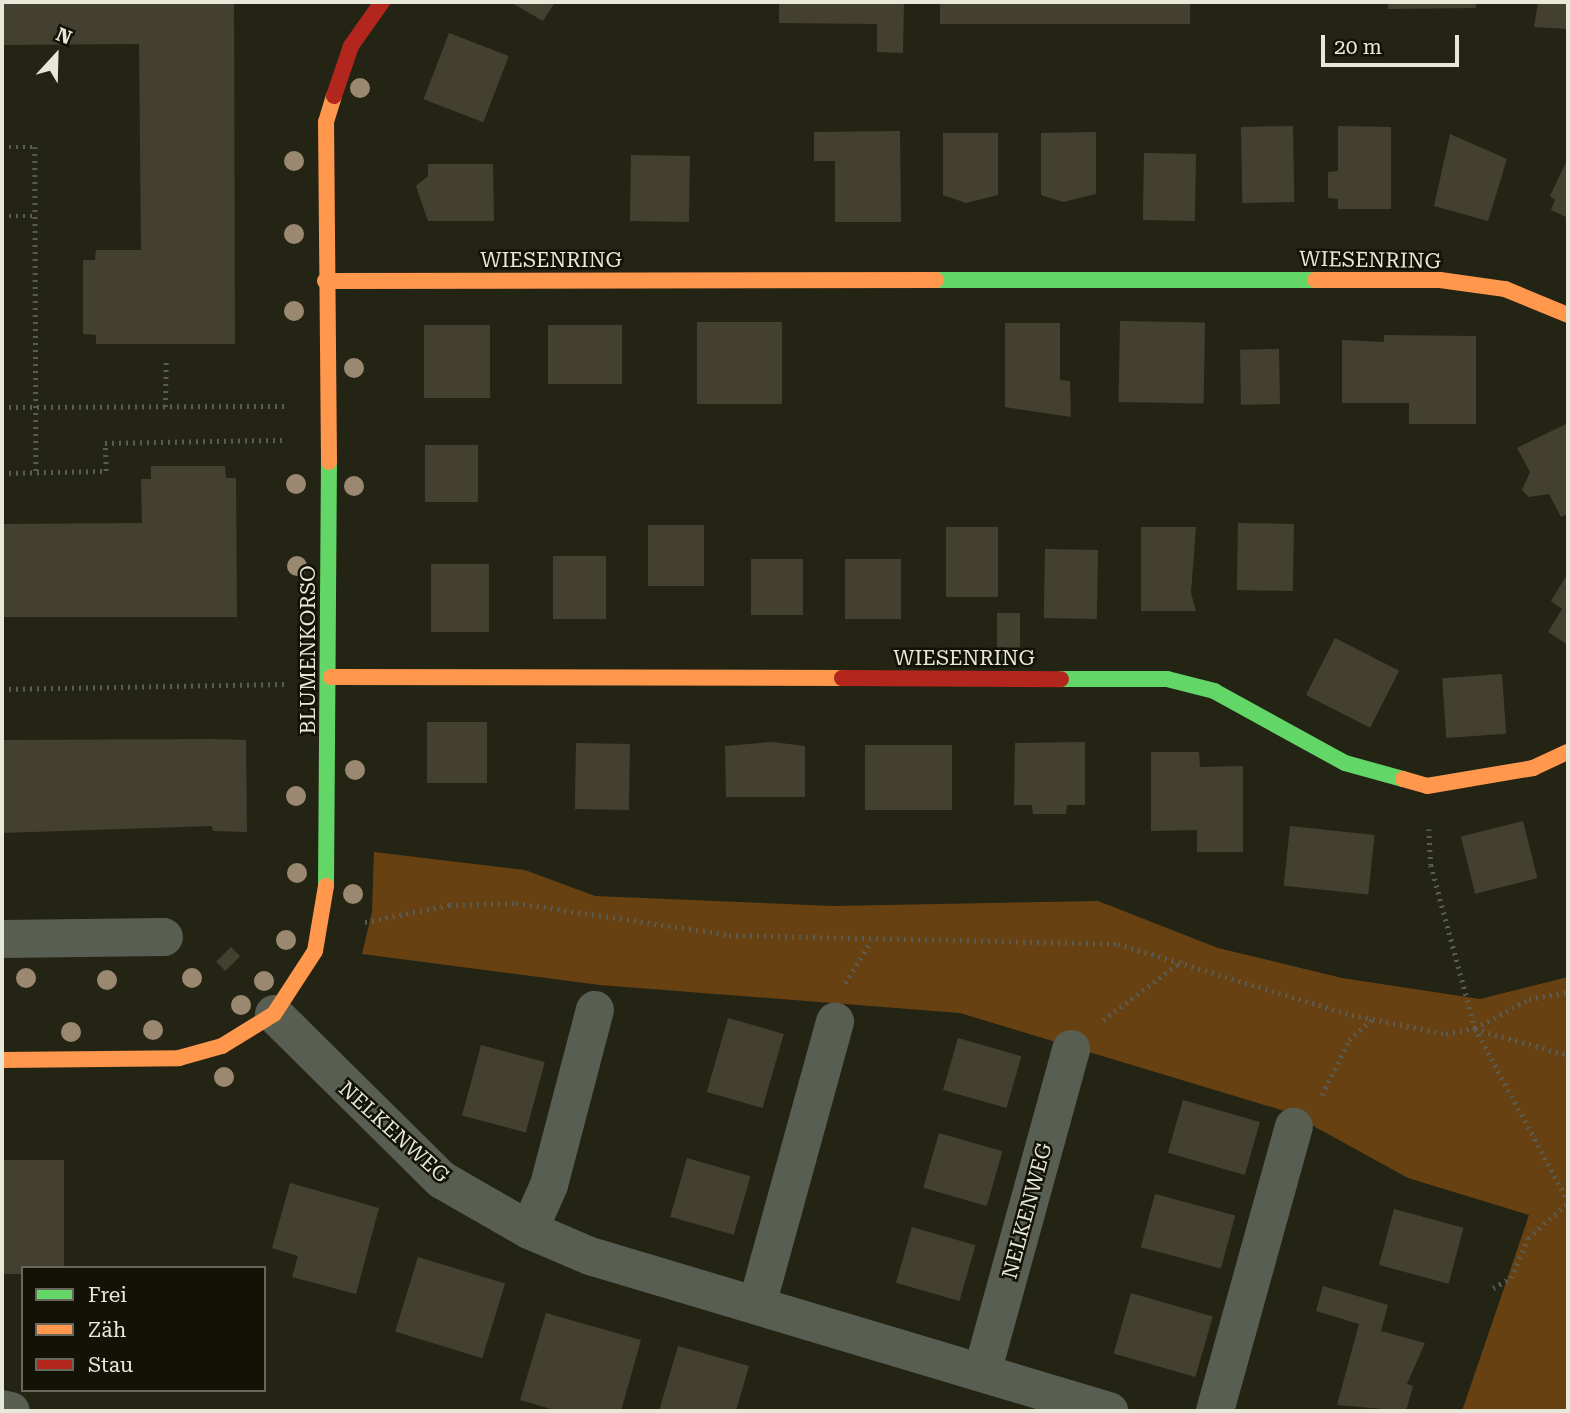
<!DOCTYPE html>
<meta charset="utf-8">
<style>
body{margin:0}
#map{position:relative;width:1570px;height:1413px;overflow:hidden;background:#242415;font-family:"Roboto Serif",serif}
div>[style]{position:absolute}
.green>*{inset:0;background:#684112}
.building>*{inset:0;background:#434030;transform-origin:0 0}
.path>*{height:4.5px;margin-top:-2.25px;transform-origin:0;background:repeating-linear-gradient(90deg,#5a5c51 0 2px,transparent 0 7px)}
.street>*{height:38px;margin:-19px;padding:0 19px;transform-origin:19px;border-radius:19px;background:#595e53}
.fast>*{height:16px;margin:-8px;padding:0 8px;transform-origin:8px;border-radius:8px;background:#63d668}
.slow>*{height:16px;margin:-8px;padding:0 8px;transform-origin:8px;border-radius:8px;background:#ff974d}
.jam>*{height:16px;margin:-8px;padding:0 8px;transform-origin:8px;border-radius:8px;background:#b3261e}
.trees>*{width:20px;height:20px;margin:-10px;border-radius:50%;background:#9b8870}
span{translate:-50% -50%;white-space:nowrap;text-align:center;line-height:1.15;-webkit-text-stroke:5px #121207;paint-order:stroke}
.street-label{font-size:21px;color:#e7e8d8}
.frame{position:absolute;inset:0;border:4px solid #e7e8d8;pointer-events:none}
.legend{position:absolute;left:21px;top:1266px;width:245px;height:126px;box-sizing:border-box;background:#121207;border:2px solid #67685b;margin:0;padding:9px 12px;list-style:none;font-size:21px;color:#e7e8d8}
.legend li{display:flex;align-items:center;gap:14px;height:35px}
.legend b{width:35px;border:2px solid #67685b}
.north{position:absolute;left:21px;top:21px;width:70px;height:70px;-webkit-text-stroke:5px #121207;paint-order:stroke;rotate:22deg;font-size:19px;font-weight:700;line-height:28px;text-align:center;color:#e7e8d8}
.north::after{content:'';display:block;margin:auto;width:24px;height:32px;background:#e7e8d8;clip-path:polygon(50% 0,100% 100%,50% 72%,0 100%)}
.scale{position:absolute;left:1321px;top:35px;width:138px;height:32px;box-sizing:border-box;border:4px solid #e7e8d8;border-top:0;padding-left:9px;font-size:21px;line-height:24px;white-space:nowrap;color:#e7e8d8;-webkit-text-stroke:5px #121207;paint-order:stroke}
</style>
<div id="map">
<div class="green">
<i style="clip-path:polygon(374px 852px,525px 870px,595px 896px,833px 906px,1098px 901px,1218px 948px,1342px 978px,1480px 999px,1568px 977px,1568px 1411px,1462px 1411px,1529px 1215px,1408px 1178px,1288px 1112px,960px 1013px,600px 985px,362px 954px,372px 912px)"></i>
</div>
<div class="building">
<i style="clip-path:polygon(2px 2px,234px 2px,235px 344px,96px 344px,96px 335px,83px 334px,83px 260px,95px 260px,96px 250px,141px 250px,139px 44px,2px 45px)"></i>
<i style="clip-path:polygon(510px 2px,555px 2px,543px 21px)"></i>
<i style="clip-path:polygon(779px 2px,904px 3px,903px 53px,877px 52px,877px 24px,779px 23px)"></i>
<i style="left:940px;top:2px;width:250px;height:22px"></i>
<i style="clip-path:polygon(1388px 2px,1476px 2px,1476px 8px,1388px 9px)"></i>
<i style="clip-path:polygon(1538px 2px,1568px 2px,1568px 29px,1534px 27px)"></i>
<i style="left:449px;top:33px;width:64px;height:71px;rotate:21deg"></i>
<i style="left:1293px;top:126px;width:76px;height:52px;rotate:89deg"></i>
<i style="clip-path:polygon(1338px 126px,1391px 127px,1391px 209px,1338px 209px,1338px 199px,1328px 198px,1328px 172px,1338px 171px)"></i>
<i style="clip-path:polygon(900px 131px,901px 222px,835px 222px,835px 161px,814px 161px,814px 132px)"></i>
<i style="clip-path:polygon(1096px 132px,1096px 194px,1063px 202px,1041px 195px,1041px 133px)"></i>
<i style="clip-path:polygon(943px 133px,998px 133px,998px 195px,966px 203px,943px 195px)"></i>
<i style="clip-path:polygon(1450px 134px,1507px 159px,1488px 221px,1434px 206px)"></i>
<i style="left:1196px;top:154px;width:67px;height:52px;rotate:91deg"></i>
<i style="left:690px;top:156px;width:66px;height:59px;rotate:91deg"></i>
<i style="clip-path:polygon(1568px 158px,1568px 218px,1551px 210px,1555px 200px,1550px 196px)"></i>
<i style="clip-path:polygon(428px 164px,493px 164px,494px 221px,428px 221px,416px 186px,428px 176px)"></i>
<i style="left:1120px;top:321px;width:85px;height:81px;rotate:1deg"></i>
<i style="left:782px;top:322px;width:82px;height:85px;rotate:90deg"></i>
<i style="clip-path:polygon(1005px 323px,1060px 323px,1060px 380px,1070px 381px,1071px 417px,1005px 407px)"></i>
<i style="left:424px;top:325px;width:66px;height:73px"></i>
<i style="left:548px;top:325px;width:74px;height:59px"></i>
<i style="clip-path:polygon(1384px 335px,1476px 336px,1476px 424px,1409px 424px,1409px 403px,1342px 403px,1342px 340px,1384px 342px)"></i>
<i style="left:1279px;top:349px;width:55px;height:39px;rotate:89deg"></i>
<i style="clip-path:polygon(1568px 423px,1568px 514px,1561px 517px,1549px 494px,1529px 497px,1522px 490px,1530px 472px,1517px 448px)"></i>
<i style="left:425px;top:445px;width:53px;height:57px"></i>
<i style="clip-path:polygon(151px 466px,225px 466px,226px 478px,236px 478px,237px 617px,2px 617px,2px 524px,142px 523px,141px 479px,151px 479px)"></i>
<i style="left:1294px;top:524px;width:67px;height:56px;rotate:91deg"></i>
<i style="left:648px;top:525px;width:56px;height:61px"></i>
<i style="left:998px;top:527px;width:70px;height:52px;rotate:90deg"></i>
<i style="clip-path:polygon(1141px 527px,1196px 527px,1191px 593px,1196px 611px,1141px 611px)"></i>
<i style="left:1045px;top:549px;width:53px;height:69px;rotate:1deg"></i>
<i style="left:606px;top:556px;width:63px;height:53px;rotate:90deg"></i>
<i style="left:751px;top:559px;width:52px;height:56px"></i>
<i style="left:845px;top:559px;width:56px;height:60px"></i>
<i style="left:431px;top:564px;width:58px;height:68px"></i>
<i style="clip-path:polygon(1568px 573px,1568px 645px,1548px 632px,1562px 609px,1551px 601px)"></i>
<i style="left:997px;top:613px;width:23px;height:47px"></i>
<i style="left:1335px;top:638px;width:72px;height:64px;rotate:27deg"></i>
<i style="left:1502px;top:674px;width:60px;height:60px;rotate:86deg"></i>
<i style="left:427px;top:722px;width:60px;height:61px"></i>
<i style="clip-path:polygon(213px 739px,246px 740px,247px 832px,213px 831px,212px 826px,2px 833px,2px 740px)"></i>
<i style="clip-path:polygon(772px 742px,805px 746px,805px 797px,726px 797px,725px 746px)"></i>
<i style="clip-path:polygon(1085px 742px,1085px 805px,1067px 805px,1066px 814px,1033px 814px,1032px 805px,1014px 805px,1015px 743px)"></i>
<i style="left:576px;top:743px;width:54px;height:66px;rotate:1deg"></i>
<i style="left:952px;top:745px;width:65px;height:87px;rotate:90deg"></i>
<i style="clip-path:polygon(1151px 752px,1199px 752px,1200px 767px,1243px 766px,1243px 852px,1197px 852px,1197px 830px,1151px 831px)"></i>
<i style="left:1523px;top:821px;width:59px;height:64px;rotate:76deg"></i>
<i style="left:1290px;top:826px;width:85px;height:60px;rotate:6deg"></i>
<i style="left:231px;top:947px;width:13px;height:21px;rotate:45deg"></i>
<i style="left:728px;top:1018px;width:58px;height:77px;rotate:16deg"></i>
<i style="left:958px;top:1038px;width:66px;height:54px;rotate:16deg"></i>
<i style="left:481px;top:1045px;width:66px;height:73px;rotate:15deg"></i>
<i style="left:1183px;top:1100px;width:80px;height:55px;rotate:16deg"></i>
<i style="left:939px;top:1133px;width:66px;height:57px;rotate:16deg"></i>
<i style="left:687px;top:1158px;width:66px;height:61px;rotate:16deg"></i>
<i style="left:2px;top:1160px;width:62px;height:114px"></i>
<i style="clip-path:polygon(290px 1183px,379px 1208px,356px 1294px,292px 1277px,298px 1256px,272px 1248px)"></i>
<i style="left:1155px;top:1194px;width:83px;height:55px;rotate:15deg"></i>
<i style="left:1394px;top:1209px;width:72px;height:58px;rotate:15deg"></i>
<i style="left:912px;top:1227px;width:66px;height:58px;rotate:16deg"></i>
<i style="left:418px;top:1257px;width:91px;height:78px;rotate:17deg"></i>
<i style="clip-path:polygon(1323px 1286px,1388px 1305px,1381px 1331px,1425px 1343px,1407px 1384px,1413px 1386px,1406px 1411px,1337px 1405px,1359px 1324px,1316px 1311px)"></i>
<i style="left:1131px;top:1293px;width:85px;height:63px;rotate:16deg"></i>
<i style="clip-path:polygon(546px 1313px,641px 1340px,621px 1411px,558px 1411px,520px 1400px)"></i>
<i style="clip-path:polygon(678px 1346px,749px 1366px,736px 1411px,659px 1411px)"></i>
</div>
<div class="path">
<i style="left:2px;top:147px;width:33px"></i>
<i style="left:35px;top:147px;width:325px;rotate:89.8deg"></i>
<i style="left:2px;top:216px;width:33px"></i>
<i style="left:2px;top:407px;width:282px;rotate:-0.2deg"></i>
<i style="left:165px;top:407px;width:45px;rotate:-88.7deg"></i>
<i style="left:2px;top:473px;width:104px;rotate:-1.1deg"></i>
<i style="left:106px;top:471px;width:28px;rotate:-92deg"></i>
<i style="left:105px;top:443px;width:177px;rotate:-1deg"></i>
<i style="left:2px;top:689px;width:285px;rotate:-1deg"></i>
<i style="left:1429px;top:829px;width:36px;rotate:87deg"></i>
<i style="left:1431px;top:865px;width:169px;rotate:74.9deg"></i>
<i style="left:1475px;top:1028px;width:196px;rotate:61.7deg"></i>
<i style="left:365px;top:922px;width:86px;rotate:-11.4deg"></i>
<i style="left:449px;top:905px;width:67px;rotate:-1.7deg"></i>
<i style="left:516px;top:903px;width:215px;rotate:8.5deg"></i>
<i style="left:729px;top:935px;width:389px;rotate:1.3deg"></i>
<i style="left:1118px;top:944px;width:245px;rotate:16.9deg"></i>
<i style="left:1352px;top:1015px;width:96px;rotate:11.4deg"></i>
<i style="left:1446px;top:1034px;width:30px;rotate:-12deg"></i>
<i style="left:1475px;top:1028px;width:61px;rotate:-28.2deg"></i>
<i style="left:1529px;top:999px;width:40px;rotate:-10deg"></i>
<i style="left:845px;top:983px;width:47px;rotate:-58deg"></i>
<i style="left:1103px;top:1020px;width:99px;rotate:-36.8deg"></i>
<i style="left:1475px;top:1029px;width:97px;rotate:15.6deg"></i>
<i style="left:1322px;top:1095px;width:61px;rotate:-63.9deg"></i>
<i style="left:1349px;top:1040px;width:30px;rotate:-42deg"></i>
<i style="left:1493px;top:1288px;width:21px;rotate:-29deg"></i>
<i style="left:1511px;top:1278px;width:43px;rotate:-67deg"></i>
<i style="left:1528px;top:1238px;width:53px;rotate:-41.2deg"></i>
<i style="left:1565px;top:1411px;width:4px;rotate:-34deg"></i>
</div>
<div class="street">
<i style="left:2px;top:939px;width:162px;rotate:-0.7deg"></i>
<i style="left:274px;top:1014px;width:236px;rotate:44.7deg"></i>
<i style="left:442px;top:1180px;width:100px;rotate:29.9deg"></i>
<i style="left:529px;top:1230px;width:66px;rotate:23.1deg"></i>
<i style="left:590px;top:1256px;width:542px;rotate:16.63deg"></i>
<i style="left:529px;top:1230px;width:49px;rotate:-66deg"></i>
<i style="left:549px;top:1185px;width:181px;rotate:-75.3deg"></i>
<i style="left:757px;top:1305px;width:294px;rotate:-74.6deg"></i>
<i style="left:982px;top:1373px;width:336px;rotate:-74.6deg"></i>
<i style="left:2px;top:1409px;width:9px;rotate:13deg"></i>
<i style="left:1215px;top:1411px;width:295px;rotate:-74.5deg"></i>
</div>
<div class="fast">
<i style="left:936px;top:280px;width:379px"></i>
<i style="left:1061px;top:679px;width:106px"></i>
<i style="left:1167px;top:679px;width:49px;rotate:14.3deg"></i>
<i style="left:1214px;top:691px;width:149px;rotate:28.8deg"></i>
<i style="left:1345px;top:763px;width:60px;rotate:15.4deg"></i>
<i style="left:326px;top:886px;width:424px;rotate:-89.6deg"></i>
</div>
<div class="slow">
<i style="left:1315px;top:280px;width:125px"></i>
<i style="left:1440px;top:280px;width:66px;rotate:7.9deg"></i>
<i style="left:1505px;top:289px;width:68px;rotate:22.4deg"></i>
<i style="left:325px;top:281px;width:611px;rotate:-0.09deg"></i>
<i style="left:329px;top:462px;width:340px;rotate:-90.5deg"></i>
<i style="left:326px;top:122px;width:27px;rotate:-73deg"></i>
<i style="left:331px;top:677px;width:511px;rotate:0.11deg"></i>
<i style="left:1403px;top:779px;width:25px;rotate:16deg"></i>
<i style="left:1427px;top:786px;width:108px;rotate:-9.6deg"></i>
<i style="left:1533px;top:768px;width:38px;rotate:-25deg"></i>
<i style="left:2px;top:1060px;width:177px;rotate:-0.6deg"></i>
<i style="left:179px;top:1058px;width:45px;rotate:-15.6deg"></i>
<i style="left:222px;top:1046px;width:61px;rotate:-31.6deg"></i>
<i style="left:274px;top:1014px;width:75px;rotate:-56.9deg"></i>
<i style="left:315px;top:951px;width:66px;rotate:-80.4deg"></i>
</div>
<div class="jam">
<i style="left:334px;top:96px;width:53px;rotate:-71.2deg"></i>
<i style="left:351px;top:46px;width:54px;rotate:-54.8deg"></i>
<i style="left:842px;top:678px;width:219px;rotate:0.3deg"></i>
</div>
<div class="trees">
<i style="left:360px;top:88px"></i>
<i style="left:294px;top:161px"></i>
<i style="left:294px;top:234px"></i>
<i style="left:294px;top:311px"></i>
<i style="left:354px;top:368px"></i>
<i style="left:296px;top:484px"></i>
<i style="left:354px;top:486px"></i>
<i style="left:297px;top:566px"></i>
<i style="left:355px;top:770px"></i>
<i style="left:296px;top:796px"></i>
<i style="left:297px;top:873px"></i>
<i style="left:353px;top:894px"></i>
<i style="left:286px;top:940px"></i>
<i style="left:26px;top:978px"></i>
<i style="left:192px;top:978px"></i>
<i style="left:107px;top:980px"></i>
<i style="left:264px;top:981px"></i>
<i style="left:241px;top:1005px"></i>
<i style="left:153px;top:1030px"></i>
<i style="left:71px;top:1032px"></i>
<i style="left:224px;top:1077px"></i>
</div>
<div class="street-label">
<span style="left:551px;top:260px">WIESENRING</span>
<span style="left:1370px;top:260px;rotate:1deg">WIESENRING</span>
<span style="left:308px;top:650px;rotate:-90deg">BLUMENKORSO</span>
<span style="left:964px;top:658px">WIESENRING</span>
<span style="left:394px;top:1132px;rotate:42deg">NELKENWEG</span>
<span style="left:1027px;top:1211px;rotate:-75deg">NELKENWEG</span>
</div>
<div class="frame"></div>
<ul class="legend">
<li><b style="height:9px;background:#63d668"></b>Frei</li>
<li><b style="height:9px;background:#ff974d"></b>Zäh</li>
<li><b style="height:9px;background:#b3261e"></b>Stau</li>
</ul>
<div class="north">N</div>
<div class="scale">20 m</div>
</div>
